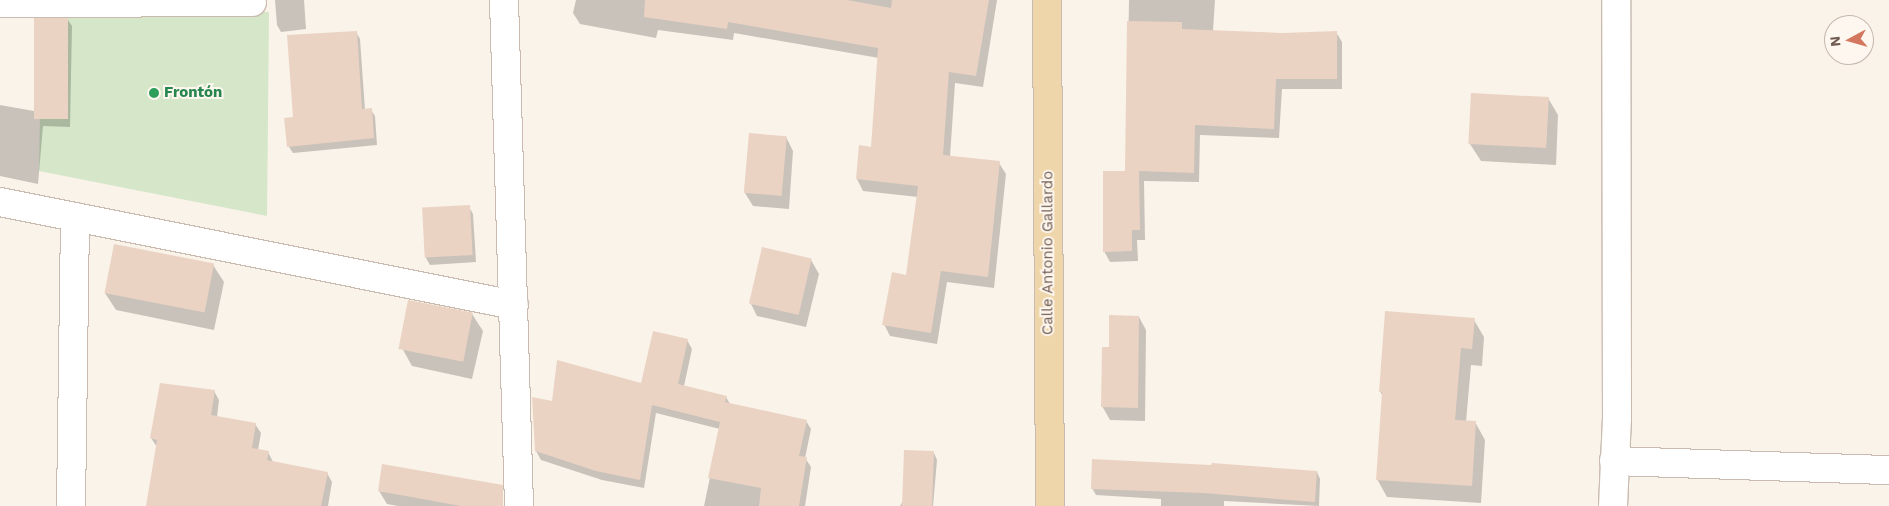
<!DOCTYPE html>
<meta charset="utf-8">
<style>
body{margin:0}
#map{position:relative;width:1889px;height:506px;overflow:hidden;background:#faf3e9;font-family:"Work Sans",sans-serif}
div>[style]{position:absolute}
.green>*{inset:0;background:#d5e6c9}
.shadow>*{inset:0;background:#0003}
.building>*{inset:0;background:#ebd3c4;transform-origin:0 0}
.roads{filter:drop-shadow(1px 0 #cabbb0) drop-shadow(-1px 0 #cabbb0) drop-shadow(0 1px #cabbb0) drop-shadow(0 -1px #cabbb0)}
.minor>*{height:28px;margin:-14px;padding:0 14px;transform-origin:14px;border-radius:14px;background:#fff}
.major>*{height:28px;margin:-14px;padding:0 14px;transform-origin:14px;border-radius:14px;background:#efd5aa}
.dots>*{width:14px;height:14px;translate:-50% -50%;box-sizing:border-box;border:2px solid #fdf7ef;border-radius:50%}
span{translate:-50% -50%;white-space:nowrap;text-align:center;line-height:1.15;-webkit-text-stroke:4px #fdf7ef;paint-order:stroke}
.leisure-label{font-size:15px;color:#27864d;font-weight:700}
.left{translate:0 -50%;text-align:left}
.street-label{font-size:15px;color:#715b50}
.north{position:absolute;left:1824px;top:15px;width:50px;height:50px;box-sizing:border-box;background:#fdf7ef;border:1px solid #c5b9af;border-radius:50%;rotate:264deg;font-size:14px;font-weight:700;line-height:20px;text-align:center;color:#715b50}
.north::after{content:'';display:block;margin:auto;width:18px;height:22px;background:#d3785e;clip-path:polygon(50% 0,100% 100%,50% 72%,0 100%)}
</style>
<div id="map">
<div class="green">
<i style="clip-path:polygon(42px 6px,269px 12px,267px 216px,39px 171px)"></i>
</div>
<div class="shadow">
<i style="clip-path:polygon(275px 0,304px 0,306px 29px,281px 32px,277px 25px)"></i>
<i style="clip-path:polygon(576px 0,997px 0,983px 87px,955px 83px,950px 157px,999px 163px,1006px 174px,994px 288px,947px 282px,937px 344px,890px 336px,884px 324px,907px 276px,918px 197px,863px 191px,857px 179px,860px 147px,872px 148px,879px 58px,734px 33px,733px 40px,658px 30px,656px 38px,580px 24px,573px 13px)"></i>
<i style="clip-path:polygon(1129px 0,1215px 0,1213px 31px,1282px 34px,1336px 32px,1342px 42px,1342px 89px,1282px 89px,1279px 138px,1200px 135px,1199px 182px,1144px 181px,1145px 240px,1137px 240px,1138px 261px,1110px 262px,1104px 251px,1126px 172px)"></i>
<i style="clip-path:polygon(68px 20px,72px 26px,70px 127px,43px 126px,38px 184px,0 176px,0 105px,34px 111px)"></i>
<i style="clip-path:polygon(356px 32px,360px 39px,365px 110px,371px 110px,375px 116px,377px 145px,293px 153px,289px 147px,294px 118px)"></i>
<i style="clip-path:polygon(1548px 98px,1558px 115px,1556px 165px,1481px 161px,1470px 144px)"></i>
<i style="clip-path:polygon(786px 137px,793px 151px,789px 209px,753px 206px,745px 193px)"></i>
<i style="clip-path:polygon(469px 207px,473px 214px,476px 262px,430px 265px,426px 258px,423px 209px)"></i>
<i style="clip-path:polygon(811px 260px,819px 274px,806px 327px,757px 316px,750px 302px)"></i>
<i style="clip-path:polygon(213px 265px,224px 282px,214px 330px,116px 310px,105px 293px)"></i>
<i style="clip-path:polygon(472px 314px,483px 331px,472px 379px,412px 366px,402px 348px)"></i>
<i style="clip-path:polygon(1139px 317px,1146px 330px,1145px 421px,1110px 420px,1102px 406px,1110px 348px)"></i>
<i style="clip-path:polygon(1474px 320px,1484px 337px,1482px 366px,1471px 365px,1466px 422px,1475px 422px,1485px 440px,1481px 503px,1387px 497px,1377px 479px,1383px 397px,1380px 391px)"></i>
<i style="clip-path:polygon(687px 340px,692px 349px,684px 386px,726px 397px,730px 404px,806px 421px,811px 429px,805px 458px,811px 467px,805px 506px,704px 506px,720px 429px,656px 413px,644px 488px,602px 480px,541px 460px,536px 451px,553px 402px,642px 384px)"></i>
<i style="clip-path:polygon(214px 391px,219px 400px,217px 417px,255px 424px,261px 433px,258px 450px,268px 452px,273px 462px,327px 473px,332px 482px,328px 506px,147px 506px,157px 447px,151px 438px)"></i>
<i style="clip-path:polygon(934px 453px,937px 460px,933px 506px,900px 506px)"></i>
<i style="clip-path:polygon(1317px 472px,1320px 479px,1319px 506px,1224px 501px,1224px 506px,1161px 506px,1161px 499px,1096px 495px,1092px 488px)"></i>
<i style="clip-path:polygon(379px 491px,497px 506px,398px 506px,387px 504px)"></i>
</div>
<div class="building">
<i style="clip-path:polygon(645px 0,847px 0,891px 8px,892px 0,989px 0,976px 76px,949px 72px,943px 155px,1000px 161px,988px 277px,941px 271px,931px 333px,882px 325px,892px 272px,906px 275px,918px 186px,856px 179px,859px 145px,871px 147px,878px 48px,728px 22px,727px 29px,644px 17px)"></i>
<i style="left:34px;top:18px;width:34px;height:101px"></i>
<i style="clip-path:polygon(1127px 21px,1182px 22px,1182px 29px,1282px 33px,1337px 31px,1337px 79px,1276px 79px,1274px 129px,1195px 125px,1194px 173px,1139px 171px,1140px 230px,1132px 230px,1132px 251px,1103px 252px,1103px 171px,1125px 171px)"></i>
<i style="clip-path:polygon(357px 31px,362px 109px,372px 108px,374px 138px,287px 147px,284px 118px,293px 117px,287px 35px)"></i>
<i style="left:1471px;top:93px;width:78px;height:51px;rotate:3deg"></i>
<i style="left:749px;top:133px;width:38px;height:60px;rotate:5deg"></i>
<i style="left:470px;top:205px;width:50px;height:48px;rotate:87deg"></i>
<i style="left:114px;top:244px;width:102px;height:50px;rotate:11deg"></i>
<i style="left:762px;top:247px;width:51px;height:58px;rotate:13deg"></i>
<i style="left:408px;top:300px;width:66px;height:50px;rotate:11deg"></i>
<i style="clip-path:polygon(1385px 311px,1475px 318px,1472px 349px,1461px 348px,1455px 420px,1476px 421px,1472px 486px,1376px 480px,1382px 392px,1379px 392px)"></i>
<i style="clip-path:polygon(1109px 315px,1139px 316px,1138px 408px,1101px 407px,1102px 347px,1109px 347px)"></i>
<i style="clip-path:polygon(653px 331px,688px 339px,678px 384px,727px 396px,725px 402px,807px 420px,799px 456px,807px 457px,799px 506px,759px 506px,761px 488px,708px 478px,720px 422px,652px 405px,640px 480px,596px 471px,535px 451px,532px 397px,552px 401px,557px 360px,641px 383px)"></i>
<i style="clip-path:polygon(160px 383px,215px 390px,211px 415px,256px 423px,252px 448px,269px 451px,267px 460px,328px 472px,321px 506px,146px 506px,157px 440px,150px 438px)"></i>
<i style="left:904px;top:450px;width:30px;height:56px;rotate:2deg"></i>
<i style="clip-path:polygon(1092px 459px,1211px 465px,1212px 463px,1317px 471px,1315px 502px,1203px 493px,1091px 489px)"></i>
<i style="clip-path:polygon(382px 464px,503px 485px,503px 506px,461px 506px,378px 491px)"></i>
</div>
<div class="roads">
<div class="minor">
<i style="left:504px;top:0;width:506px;rotate:88.3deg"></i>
<i style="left:0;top:3px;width:252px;rotate:-0.2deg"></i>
<i style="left:0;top:202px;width:524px;rotate:11.33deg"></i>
<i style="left:1614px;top:461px;width:275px;rotate:1.9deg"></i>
<i style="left:71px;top:506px;width:289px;rotate:-89.2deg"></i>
<i style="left:1613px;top:506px;width:88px;rotate:-87.4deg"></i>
<i style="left:1617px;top:418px;width:418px;rotate:-90.1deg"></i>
</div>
<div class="major">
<i style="left:1047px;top:0;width:506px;rotate:89.66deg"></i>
</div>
</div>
<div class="dots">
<i style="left:154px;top:93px;background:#2e9e5b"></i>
</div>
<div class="leisure-label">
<span class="left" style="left:164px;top:93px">Frontón</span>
</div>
<div class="street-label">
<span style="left:1048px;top:253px;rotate:-90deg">Calle Antonio Gallardo</span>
</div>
<div class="north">N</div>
</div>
